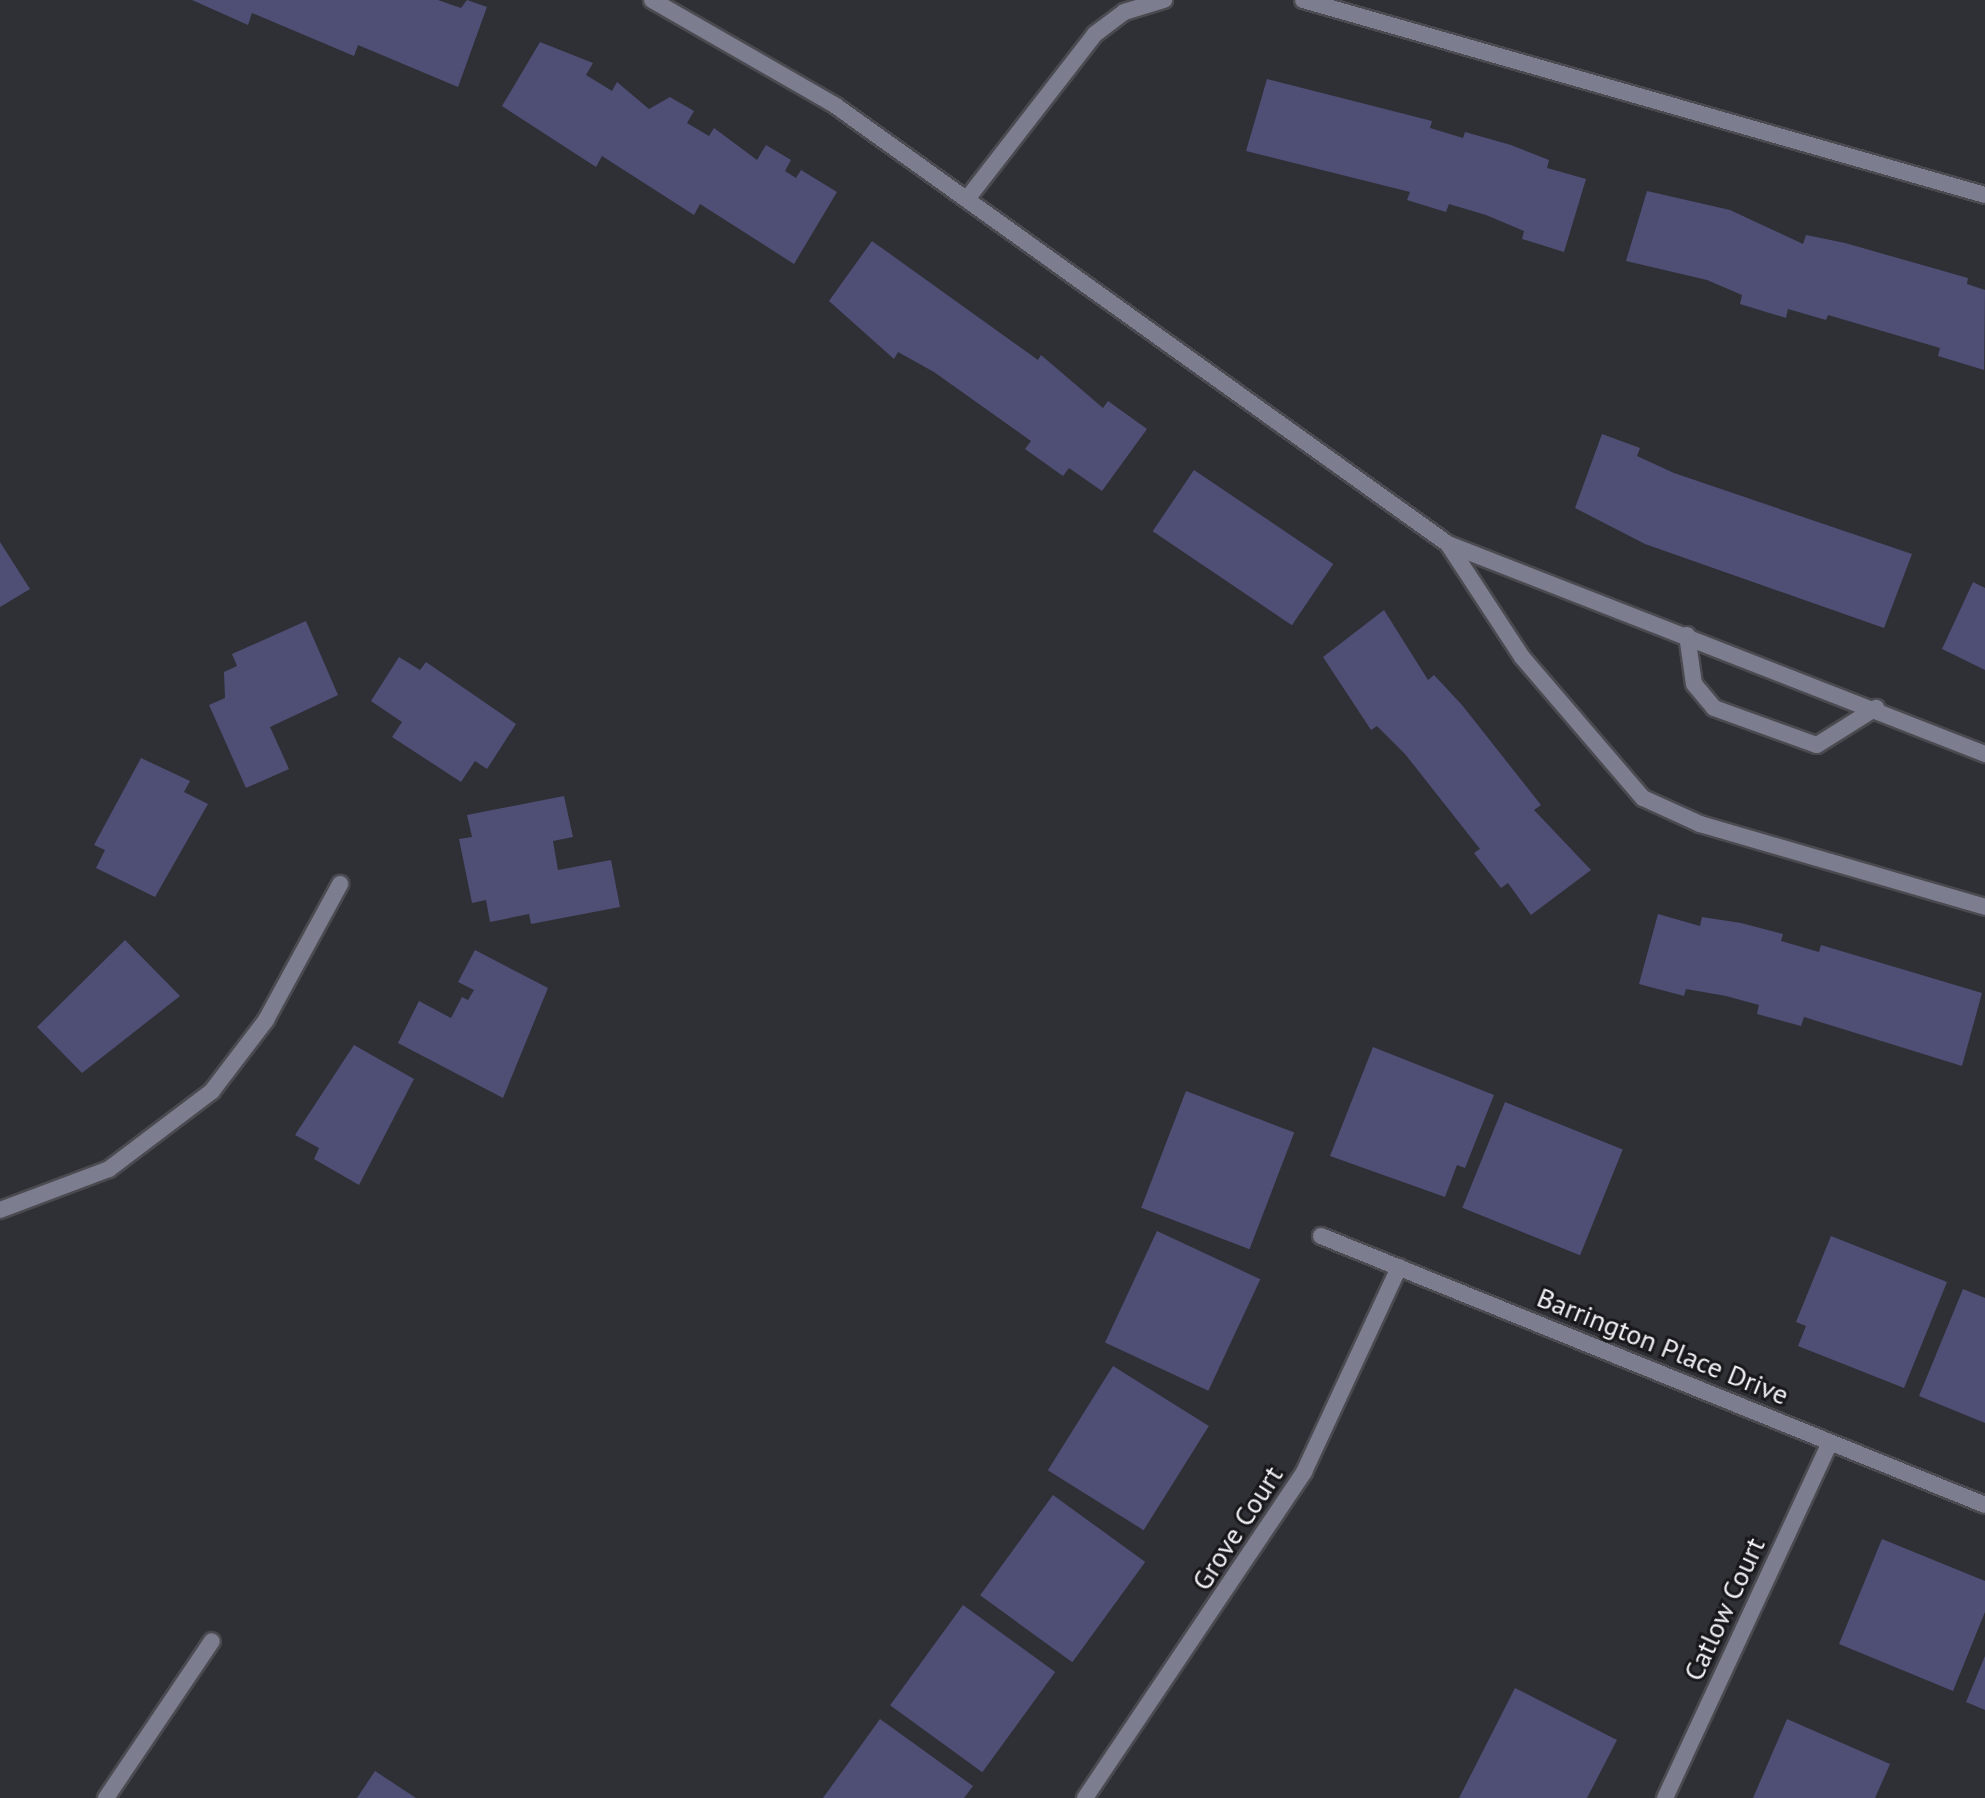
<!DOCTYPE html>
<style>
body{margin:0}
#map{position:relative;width:1985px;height:1798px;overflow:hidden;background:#2f2f36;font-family:"PT Sans",sans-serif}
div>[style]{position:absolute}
.building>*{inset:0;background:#4f4e75;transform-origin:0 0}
.roads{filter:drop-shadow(2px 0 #4a4a50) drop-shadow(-2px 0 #4a4a50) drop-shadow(0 2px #4a4a50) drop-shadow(0 -2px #4a4a50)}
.lane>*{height:16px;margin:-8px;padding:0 8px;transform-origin:8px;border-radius:8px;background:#7d7d90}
.street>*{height:16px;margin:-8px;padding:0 8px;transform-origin:8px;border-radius:8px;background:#7d7d90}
span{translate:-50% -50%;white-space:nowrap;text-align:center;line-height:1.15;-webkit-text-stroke:6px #18181b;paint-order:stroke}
.street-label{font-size:28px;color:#efeff3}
</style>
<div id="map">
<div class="building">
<i style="clip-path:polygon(192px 0,438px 0,461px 8px,467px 0,487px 7px,458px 87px,358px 45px,354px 56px,252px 13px,248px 25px)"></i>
<i style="clip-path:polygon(540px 42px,593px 63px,586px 75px,612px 91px,617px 82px,649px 109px,670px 97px,694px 111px,687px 123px,709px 136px,714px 128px,757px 160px,766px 145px,791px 160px,785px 171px,796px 178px,801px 170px,837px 192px,794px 264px,700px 204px,694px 215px,602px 156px,596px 167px,502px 106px)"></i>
<i style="clip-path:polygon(1267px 79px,1432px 121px,1430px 128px,1463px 138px,1465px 132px,1511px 145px,1549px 160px,1547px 168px,1586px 179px,1564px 252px,1522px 239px,1524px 231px,1486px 215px,1449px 204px,1446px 212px,1407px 200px,1410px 192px,1246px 151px)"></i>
<i style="clip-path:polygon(1647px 191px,1730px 210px,1803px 244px,1806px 235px,1845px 243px,1968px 278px,1967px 284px,1985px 290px,1984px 370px,1938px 356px,1940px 348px,1828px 315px,1826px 320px,1788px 309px,1786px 318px,1740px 304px,1742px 295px,1707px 280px,1626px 261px)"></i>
<i style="clip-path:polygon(872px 241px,1038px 360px,1041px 355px,1103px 408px,1108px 401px,1147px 429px,1102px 491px,1069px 468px,1063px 476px,1025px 449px,1031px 441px,934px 372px,898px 352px,894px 359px,829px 301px)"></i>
<i style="clip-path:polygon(1602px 434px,1640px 448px,1637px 456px,1674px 473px,1912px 554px,1884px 628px,1645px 544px,1575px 508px)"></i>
<i style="left:1194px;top:470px;width:168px;height:74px;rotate:34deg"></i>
<i style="clip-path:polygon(0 542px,30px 589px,0 607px)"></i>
<i style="clip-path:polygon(1973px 582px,1985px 588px,1985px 670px,1942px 649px)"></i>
<i style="clip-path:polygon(1384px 610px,1428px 680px,1434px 675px,1462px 705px,1541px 805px,1534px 810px,1591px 870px,1531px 915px,1508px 883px,1501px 888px,1474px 853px,1480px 849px,1405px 754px,1377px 726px,1371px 730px,1323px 657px)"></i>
<i style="clip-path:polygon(306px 621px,338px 695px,270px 727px,289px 769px,246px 788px,209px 705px,225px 698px,224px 672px,237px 666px,232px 654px)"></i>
<i style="clip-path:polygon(399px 657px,420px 670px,426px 662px,516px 724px,487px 769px,475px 761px,461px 782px,392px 737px,402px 722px,371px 701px)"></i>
<i style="clip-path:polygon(141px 758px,190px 781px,184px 792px,208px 804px,155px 897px,96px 868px,105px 850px,94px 845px)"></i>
<i style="clip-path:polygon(564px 796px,573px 837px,553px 841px,558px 870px,611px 860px,620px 907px,531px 924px,529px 914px,490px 922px,486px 900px,472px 903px,459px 839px,472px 837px,467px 815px)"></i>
<i style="clip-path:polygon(1658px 914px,1700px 926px,1702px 917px,1741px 923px,1783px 934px,1781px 941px,1819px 952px,1821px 945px,1982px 993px,1962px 1066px,1804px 1017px,1801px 1026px,1757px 1014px,1759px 1005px,1726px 996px,1686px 989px,1684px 996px,1639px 984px)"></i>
<i style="clip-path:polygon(125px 940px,180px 996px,82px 1073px,37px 1027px)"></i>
<i style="clip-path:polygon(475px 950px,548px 988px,503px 1098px,398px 1043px,419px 1001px,451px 1018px,462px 997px,468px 1000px,474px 990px,458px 982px)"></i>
<i style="clip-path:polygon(354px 1045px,414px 1079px,359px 1185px,314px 1159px,319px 1148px,295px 1135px)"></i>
<i style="clip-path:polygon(1373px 1047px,1494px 1095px,1465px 1168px,1457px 1165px,1445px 1197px,1330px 1156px)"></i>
<i style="left:1186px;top:1091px;width:116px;height:125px;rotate:21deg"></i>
<i style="left:1505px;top:1102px;width:127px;height:114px;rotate:22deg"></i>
<i style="left:1157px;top:1231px;width:114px;height:123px;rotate:25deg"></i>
<i style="clip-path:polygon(1831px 1236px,1947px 1282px,1904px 1388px,1798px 1346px,1806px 1326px,1796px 1322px)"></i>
<i style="clip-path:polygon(1963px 1289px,1985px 1298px,1985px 1423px,1919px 1396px)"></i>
<i style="left:1113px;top:1366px;width:113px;height:123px;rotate:32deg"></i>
<i style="left:1053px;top:1495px;width:114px;height:124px;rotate:36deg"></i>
<i style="clip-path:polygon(1882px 1539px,1985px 1581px,1985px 1612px,1953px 1691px,1839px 1644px)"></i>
<i style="left:963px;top:1605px;width:114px;height:124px;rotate:36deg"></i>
<i style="clip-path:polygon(1985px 1656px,1985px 1710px,1966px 1702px)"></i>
<i style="clip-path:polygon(1515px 1688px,1617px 1740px,1587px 1798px,1459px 1798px)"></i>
<i style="clip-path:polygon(880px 1719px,973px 1786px,964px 1798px,823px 1798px)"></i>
<i style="clip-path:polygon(1787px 1719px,1890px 1764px,1875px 1798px,1753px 1798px)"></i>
<i style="clip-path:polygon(375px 1771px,416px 1798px,357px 1798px)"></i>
</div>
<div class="roads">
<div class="lane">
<i style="left:652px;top:0;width:212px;rotate:29.9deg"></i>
<i style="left:836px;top:106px;width:753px;rotate:35.59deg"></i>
<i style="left:1448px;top:544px;width:577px;rotate:21.36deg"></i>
<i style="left:1303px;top:0;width:709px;rotate:15.96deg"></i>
<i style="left:967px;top:199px;width:209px;rotate:-52.2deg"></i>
<i style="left:1095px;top:34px;width:36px;rotate:-37deg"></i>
<i style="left:1124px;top:12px;width:42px;rotate:-16.7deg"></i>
<i style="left:1448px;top:544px;width:135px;rotate:56.8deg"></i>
<i style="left:1522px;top:657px;width:186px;rotate:49.4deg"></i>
<i style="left:1643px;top:798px;width:63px;rotate:24.5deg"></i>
<i style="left:1700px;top:824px;width:297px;rotate:16.2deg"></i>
<i style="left:1687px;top:635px;width:49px;rotate:81.9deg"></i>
<i style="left:1694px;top:684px;width:31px;rotate:50deg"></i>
<i style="left:1714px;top:708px;width:109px;rotate:19.8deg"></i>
<i style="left:1817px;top:745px;width:70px;rotate:-32.1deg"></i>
</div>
<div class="street">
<i style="left:0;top:1210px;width:116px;rotate:-20.6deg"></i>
<i style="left:109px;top:1169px;width:129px;rotate:-37.1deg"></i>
<i style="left:212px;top:1091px;width:89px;rotate:-52.7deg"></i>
<i style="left:266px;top:1020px;width:155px;rotate:-61.4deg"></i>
<i style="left:1321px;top:1236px;width:716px;rotate:22.05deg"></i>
<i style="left:106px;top:1798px;width:189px;rotate:-56deg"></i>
<i style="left:1085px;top:1798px;width:393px;rotate:-56.1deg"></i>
<i style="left:1304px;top:1472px;width:226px;rotate:-65.1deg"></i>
<i style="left:1665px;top:1798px;width:392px;rotate:-65.1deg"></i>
</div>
</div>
<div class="street-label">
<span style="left:1663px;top:1346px;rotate:22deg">Barrington Place Drive</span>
<span style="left:1237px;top:1528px;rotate:-57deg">Grove Court</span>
<span style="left:1724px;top:1609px;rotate:-65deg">Catlow Court</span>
</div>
</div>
